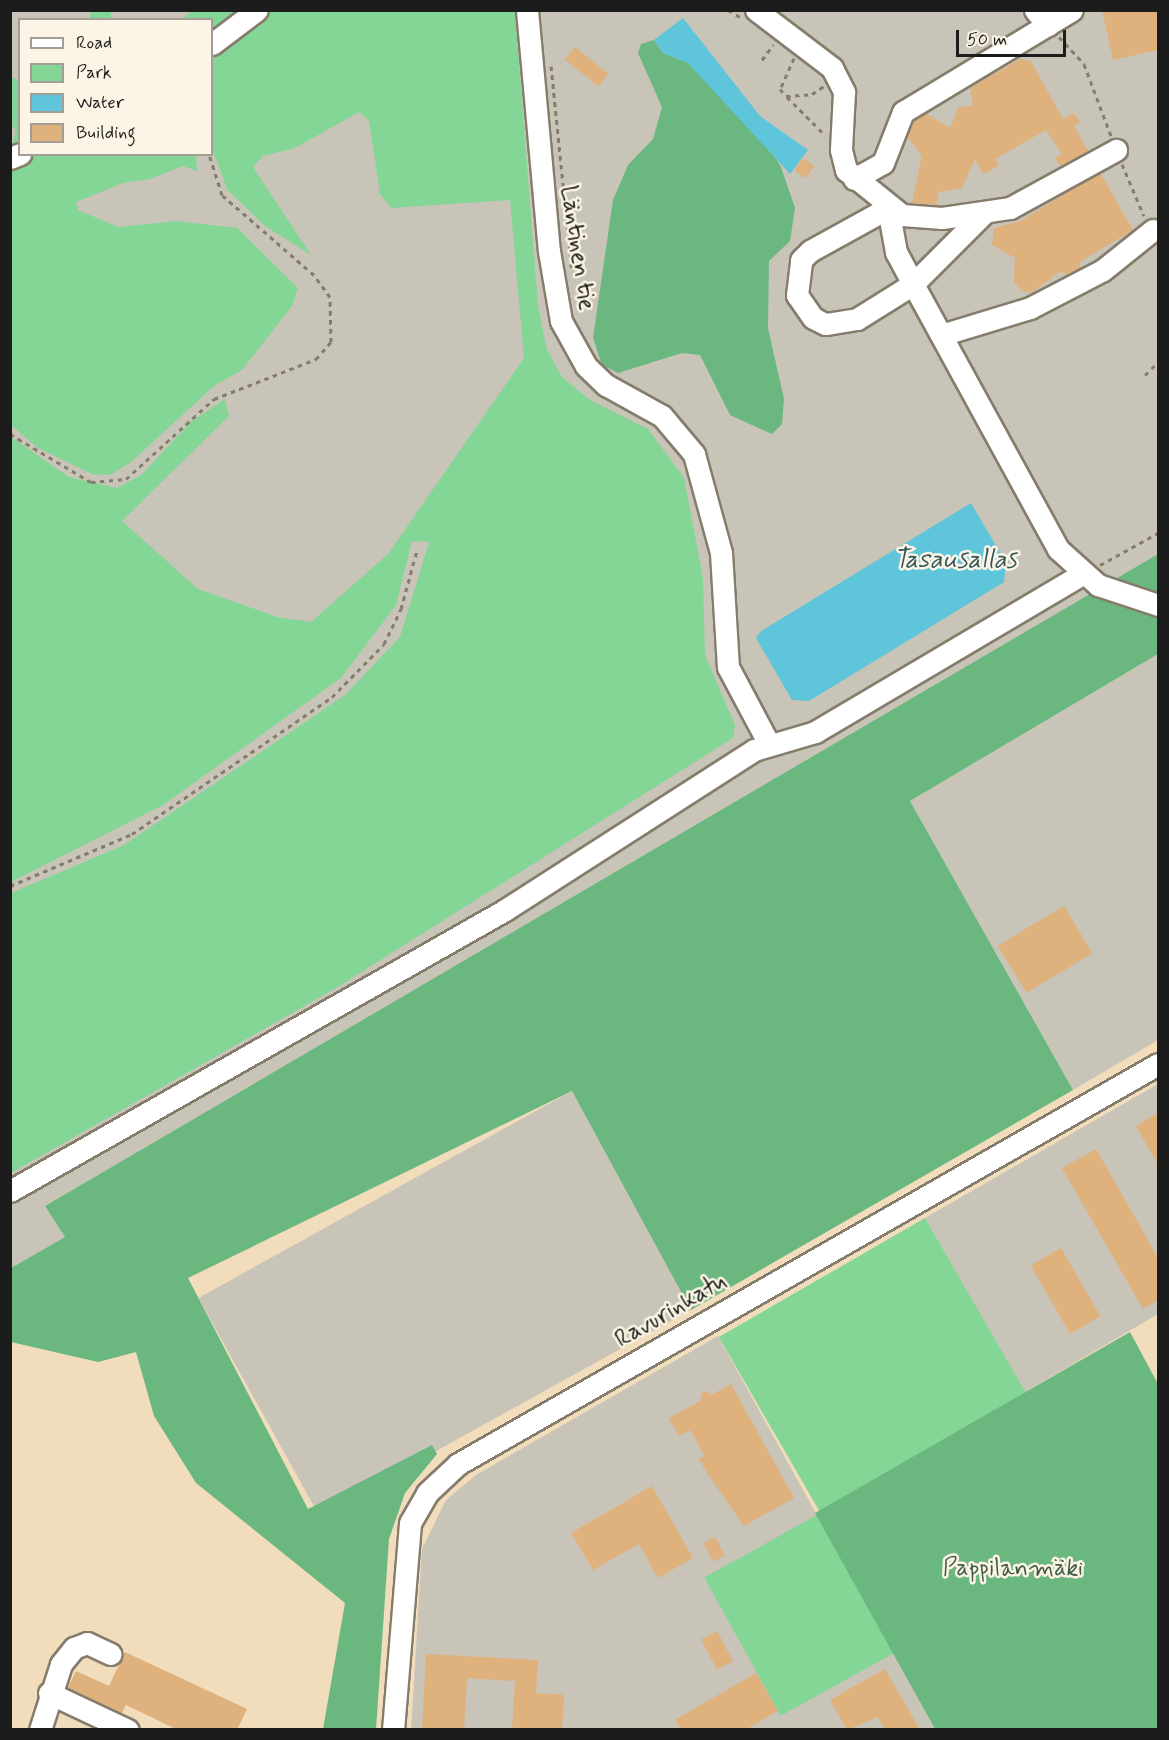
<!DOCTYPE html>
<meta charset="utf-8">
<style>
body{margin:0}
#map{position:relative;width:1169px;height:1740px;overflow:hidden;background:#f1dcbb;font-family:Mynerve,sans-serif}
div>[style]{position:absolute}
.industrial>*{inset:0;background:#c8c4b8;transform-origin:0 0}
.green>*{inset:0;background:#84d697;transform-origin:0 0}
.forest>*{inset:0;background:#6bb780}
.water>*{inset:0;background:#5ec5da}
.building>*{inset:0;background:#dfb17c;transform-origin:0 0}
.path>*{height:3px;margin-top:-1.5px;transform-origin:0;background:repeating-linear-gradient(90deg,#867c6c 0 4.5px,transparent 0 9px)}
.roads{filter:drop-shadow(2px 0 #867c6c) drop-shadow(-2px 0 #867c6c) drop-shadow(0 2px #867c6c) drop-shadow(0 -2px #867c6c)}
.minor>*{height:21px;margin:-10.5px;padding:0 10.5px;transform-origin:10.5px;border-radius:10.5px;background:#fff}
span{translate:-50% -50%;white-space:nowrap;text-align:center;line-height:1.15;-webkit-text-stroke:5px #fcf5e5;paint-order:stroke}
.street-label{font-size:24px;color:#1c1c1c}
.park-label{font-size:24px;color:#405d47}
.water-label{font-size:26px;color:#33575e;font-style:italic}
.frame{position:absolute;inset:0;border:12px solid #1c1c1c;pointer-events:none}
.legend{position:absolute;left:18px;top:18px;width:195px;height:138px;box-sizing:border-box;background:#fcf5e5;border:2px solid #a29e95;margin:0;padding:8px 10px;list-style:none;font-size:18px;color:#1c1c1c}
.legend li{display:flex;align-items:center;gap:12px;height:30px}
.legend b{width:30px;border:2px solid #a29e95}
.scale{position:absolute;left:956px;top:30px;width:110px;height:27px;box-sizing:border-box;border:3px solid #1c1c1c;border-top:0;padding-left:8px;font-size:18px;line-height:21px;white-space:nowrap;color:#1c1c1c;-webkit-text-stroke:4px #fcf5e5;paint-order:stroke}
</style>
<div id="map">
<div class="industrial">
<i style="clip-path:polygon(evenodd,11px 11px,1158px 11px,1158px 554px,45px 1206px,65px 1237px,11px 1268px,11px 11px,20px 20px,212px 20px,212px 154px,20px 154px,20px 20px)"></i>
<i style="clip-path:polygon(1158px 654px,1158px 1040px,1073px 1090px,910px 801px)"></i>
<i style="clip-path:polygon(1158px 1084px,1158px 1314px,1025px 1392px,925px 1218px)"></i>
<i style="left:572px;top:1091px;width:249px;height:427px;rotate:61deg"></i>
<i style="clip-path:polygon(718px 1336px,935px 1729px,411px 1730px,422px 1549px,446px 1500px,476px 1475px)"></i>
</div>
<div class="green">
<i style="left:90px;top:11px;width:21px;height:9px"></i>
<i style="clip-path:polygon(192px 11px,245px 11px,212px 34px,212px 20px,181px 20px)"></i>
<i style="clip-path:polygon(269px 11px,515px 11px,538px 306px,547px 350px,562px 377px,590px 400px,648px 429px,684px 478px,703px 578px,705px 655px,735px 725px,733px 738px,336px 988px,11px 1173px,11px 893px,124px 845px,345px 695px,400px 637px,429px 542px,412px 541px,396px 605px,341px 678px,163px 805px,11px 882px,11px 437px,69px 477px,117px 488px,141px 475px,192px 421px,225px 399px,229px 416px,122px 521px,198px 589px,277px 617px,311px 622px,388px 554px,524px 358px,510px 200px,391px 208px,380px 194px,369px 121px,359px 112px,295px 148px,263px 156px,253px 167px,311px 255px,265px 226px,227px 189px,213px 151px,212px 55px)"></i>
<i style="clip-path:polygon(10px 76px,20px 81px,19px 146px,11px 148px,16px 130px,11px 125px)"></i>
<i style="clip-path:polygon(39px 155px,196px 155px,197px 171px,183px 166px,150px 179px,123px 183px,76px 202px,78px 210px,118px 227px,175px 221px,237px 228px,298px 288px,292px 306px,242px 370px,214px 386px,131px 462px,110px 475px,92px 474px,38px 448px,11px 425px,10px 164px)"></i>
<i style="left:925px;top:1218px;width:201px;height:238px;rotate:60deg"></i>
<i style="left:817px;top:1515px;width:158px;height:129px;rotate:61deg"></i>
</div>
<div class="forest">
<i style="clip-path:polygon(654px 40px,663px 53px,688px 63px,764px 140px,781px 167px,795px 208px,790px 241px,769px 261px,768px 328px,784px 399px,782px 424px,772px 434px,730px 415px,700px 355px,682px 353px,618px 373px,602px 365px,593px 338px,613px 200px,628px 165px,653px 139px,662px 107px,638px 53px,641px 44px)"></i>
<i style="clip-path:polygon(1158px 554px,1158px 654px,910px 801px,1073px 1090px,691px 1310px,572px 1091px,188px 1278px,308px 1509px,432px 1445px,437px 1454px,405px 1493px,389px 1539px,376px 1729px,323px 1729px,345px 1603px,196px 1483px,154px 1416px,136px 1352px,98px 1362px,11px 1342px,11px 1268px,65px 1237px,45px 1206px)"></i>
<i style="clip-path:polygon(1130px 1332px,1158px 1384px,1158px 1729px,935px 1729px,815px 1513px)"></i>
</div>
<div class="water">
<i style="clip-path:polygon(683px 18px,760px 116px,808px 150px,790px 174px,688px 63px,663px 53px,654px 40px)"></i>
<i style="clip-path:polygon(971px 503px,1006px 563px,1004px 582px,809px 701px,792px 700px,756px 638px,761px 631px)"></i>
</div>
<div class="building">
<i style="clip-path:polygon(1102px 10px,1158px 10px,1158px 50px,1113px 60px)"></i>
<i style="left:575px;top:47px;width:43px;height:16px;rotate:39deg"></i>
<i style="clip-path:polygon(1020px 59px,1031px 61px,1063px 119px,1073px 113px,1080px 122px,1074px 126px,1088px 151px,1060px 166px,1055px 158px,1062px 154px,1046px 130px,995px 159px,999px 166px,983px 174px,975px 159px,962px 188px,939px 192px,936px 205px,912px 203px,922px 156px,907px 136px,913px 121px,925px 113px,950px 128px,958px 108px,973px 105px,970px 88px)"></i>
<i style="left:803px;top:158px;width:14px;height:15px;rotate:36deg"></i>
<i style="clip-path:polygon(1100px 173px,1133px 230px,1080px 262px,1080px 268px,1066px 275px,1061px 271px,1031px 293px,1023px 291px,1014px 282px,1015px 258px,992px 245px,994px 228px,1020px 221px)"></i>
<i style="left:1064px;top:906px;width:55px;height:77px;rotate:59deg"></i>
<i style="clip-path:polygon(1158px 1113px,1158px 1165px,1136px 1126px)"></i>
<i style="clip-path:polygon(1096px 1149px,1158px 1258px,1158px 1300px,1143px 1309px,1062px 1168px)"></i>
<i style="left:1061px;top:1248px;width:79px;height:35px;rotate:60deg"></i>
<i style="clip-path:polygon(731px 1384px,794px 1498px,744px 1526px,707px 1473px,699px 1459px,705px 1456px,690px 1430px,679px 1436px,669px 1418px,700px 1401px,703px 1391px,713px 1394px)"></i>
<i style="clip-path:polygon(652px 1486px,693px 1558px,658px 1578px,639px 1544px,593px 1570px,571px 1533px)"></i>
<i style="left:715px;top:1537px;width:21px;height:13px;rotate:62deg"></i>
<i style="left:717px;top:1631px;width:34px;height:18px;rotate:62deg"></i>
<i style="clip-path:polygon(125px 1652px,247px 1709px,237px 1730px,178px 1730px,126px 1705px,122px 1713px,68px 1688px,76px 1671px,109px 1686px)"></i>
<i style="clip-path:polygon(426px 1654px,538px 1660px,536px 1693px,564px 1695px,562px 1730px,512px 1730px,515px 1681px,467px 1678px,464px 1730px,422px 1730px)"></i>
<i style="clip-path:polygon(885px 1669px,920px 1730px,885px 1730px,878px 1717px,847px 1730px,830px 1700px)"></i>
<i style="clip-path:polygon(756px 1673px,778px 1711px,745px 1730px,681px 1730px,675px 1720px)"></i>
</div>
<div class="path">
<i style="left:728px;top:10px;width:14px;rotate:30deg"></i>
<i style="left:1059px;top:37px;width:37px;rotate:47deg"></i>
<i style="left:1084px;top:64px;width:77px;rotate:69.4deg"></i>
<i style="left:794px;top:58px;width:34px;rotate:114deg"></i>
<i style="left:780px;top:89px;width:9px;rotate:49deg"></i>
<i style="left:786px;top:96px;width:26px;rotate:-4deg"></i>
<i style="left:812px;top:94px;width:14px;rotate:-34deg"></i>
<i style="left:762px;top:60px;width:19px;rotate:-54deg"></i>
<i style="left:551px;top:66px;width:206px;rotate:84.2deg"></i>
<i style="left:787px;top:97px;width:54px;rotate:45deg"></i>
<i style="left:1122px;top:164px;width:56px;rotate:67.1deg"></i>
<i style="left:1145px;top:375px;width:18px;rotate:-45deg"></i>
<i style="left:10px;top:434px;width:94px;rotate:30.7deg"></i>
<i style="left:91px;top:482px;width:35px;rotate:-5deg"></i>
<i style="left:126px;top:479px;width:119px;rotate:-42.3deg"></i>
<i style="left:214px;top:399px;width:110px;rotate:-21.4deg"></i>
<i style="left:316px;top:359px;width:23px;rotate:-49deg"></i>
<i style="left:331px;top:342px;width:45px;rotate:-91.3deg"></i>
<i style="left:330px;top:297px;width:27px;rotate:-126deg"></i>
<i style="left:314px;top:275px;width:122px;rotate:-139deg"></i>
<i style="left:222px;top:195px;width:43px;rotate:-107.6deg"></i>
<i style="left:1100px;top:565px;width:66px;rotate:-28.9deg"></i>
<i style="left:10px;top:886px;width:133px;rotate:-23.1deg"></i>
<i style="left:132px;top:834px;width:242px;rotate:-34.4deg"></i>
<i style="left:332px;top:697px;width:74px;rotate:-45.5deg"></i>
<i style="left:384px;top:644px;width:39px;rotate:-64deg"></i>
<i style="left:401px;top:609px;width:61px;rotate:-74.8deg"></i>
</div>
<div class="roads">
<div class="minor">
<i style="left:527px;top:10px;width:242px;rotate:84.8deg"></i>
<i style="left:549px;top:251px;width:71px;rotate:80.3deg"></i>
<i style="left:561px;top:321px;width:51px;rotate:60.9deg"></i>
<i style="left:586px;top:366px;width:28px;rotate:44deg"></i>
<i style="left:606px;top:385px;width:64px;rotate:29deg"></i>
<i style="left:662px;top:416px;width:50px;rotate:49.9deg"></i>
<i style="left:694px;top:454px;width:103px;rotate:74.7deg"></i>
<i style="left:721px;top:553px;width:114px;rotate:86.5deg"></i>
<i style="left:728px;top:667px;width:87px;rotate:62deg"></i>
<i style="left:756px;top:10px;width:96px;rotate:37.3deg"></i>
<i style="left:832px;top:68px;width:27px;rotate:63deg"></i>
<i style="left:844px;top:92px;width:58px;rotate:93deg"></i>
<i style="left:841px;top:150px;width:21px;rotate:76deg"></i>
<i style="left:846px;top:170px;width:72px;rotate:38.8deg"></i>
<i style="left:902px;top:215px;width:40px;rotate:4.3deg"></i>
<i style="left:942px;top:218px;width:69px;rotate:-8.4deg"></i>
<i style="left:1010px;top:208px;width:121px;rotate:-28.7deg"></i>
<i style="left:1035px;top:10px;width:20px;rotate:49deg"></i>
<i style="left:212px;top:44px;width:56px;rotate:-37.1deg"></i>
<i style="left:10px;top:158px;width:11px;rotate:-22deg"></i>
<i style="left:854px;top:179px;width:33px;rotate:-29deg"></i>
<i style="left:883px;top:163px;width:55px;rotate:-68.6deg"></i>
<i style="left:903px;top:112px;width:197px;rotate:-31.1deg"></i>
<i style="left:983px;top:214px;width:99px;rotate:135deg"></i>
<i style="left:913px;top:284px;width:66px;rotate:148deg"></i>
<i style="left:857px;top:319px;width:32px;rotate:171deg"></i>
<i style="left:825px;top:324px;width:13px;rotate:-153deg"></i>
<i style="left:813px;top:318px;width:28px;rotate:-125deg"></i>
<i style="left:797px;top:295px;width:35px;rotate:-83deg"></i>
<i style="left:801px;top:260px;width:13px;rotate:-45deg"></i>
<i style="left:810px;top:251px;width:89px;rotate:-28.9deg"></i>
<i style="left:888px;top:208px;width:45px;rotate:79.7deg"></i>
<i style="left:896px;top:252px;width:36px;rotate:62deg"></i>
<i style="left:913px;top:284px;width:302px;rotate:61.3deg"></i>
<i style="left:1058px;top:549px;width:54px;rotate:42deg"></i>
<i style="left:1098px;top:585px;width:63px;rotate:18.4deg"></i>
<i style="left:941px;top:335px;width:93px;rotate:-16.9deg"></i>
<i style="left:1030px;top:308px;width:82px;rotate:-27.5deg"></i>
<i style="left:1103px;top:270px;width:64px;rotate:-38.7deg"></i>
<i style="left:10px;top:1191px;width:569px;rotate:-29.58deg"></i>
<i style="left:505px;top:910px;width:296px;rotate:-32.7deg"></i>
<i style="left:754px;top:750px;width:64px;rotate:-16.4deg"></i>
<i style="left:815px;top:732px;width:309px;rotate:-30.6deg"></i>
<i style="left:49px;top:1693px;width:87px;rotate:25.1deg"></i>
<i style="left:40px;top:1730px;width:69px;rotate:-72.3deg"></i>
<i style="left:61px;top:1664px;width:21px;rotate:-51deg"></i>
<i style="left:74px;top:1648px;width:14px;rotate:-21deg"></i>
<i style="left:87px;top:1643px;width:26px;rotate:25deg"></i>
<i style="left:393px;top:1730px;width:208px;rotate:-85.3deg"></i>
<i style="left:410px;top:1523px;width:34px;rotate:-60deg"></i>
<i style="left:427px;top:1493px;width:42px;rotate:-43.1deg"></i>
<i style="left:458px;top:1464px;width:806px;rotate:-29.74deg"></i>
</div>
</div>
<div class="street-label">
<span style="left:577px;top:248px;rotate:81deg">Läntinen tie</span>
<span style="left:671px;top:1311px;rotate:-30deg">Ravurinkatu</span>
</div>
<div class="park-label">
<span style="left:1013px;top:1569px">Pappilanmäki</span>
</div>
<div class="water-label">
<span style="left:955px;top:561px">Tasausallas</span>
</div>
<div class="frame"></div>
<ul class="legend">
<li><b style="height:8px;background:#fff"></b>Road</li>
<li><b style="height:16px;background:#84d697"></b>Park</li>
<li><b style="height:16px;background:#5ec5da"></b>Water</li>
<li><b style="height:16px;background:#dfb17c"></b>Building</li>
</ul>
<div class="scale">50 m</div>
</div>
